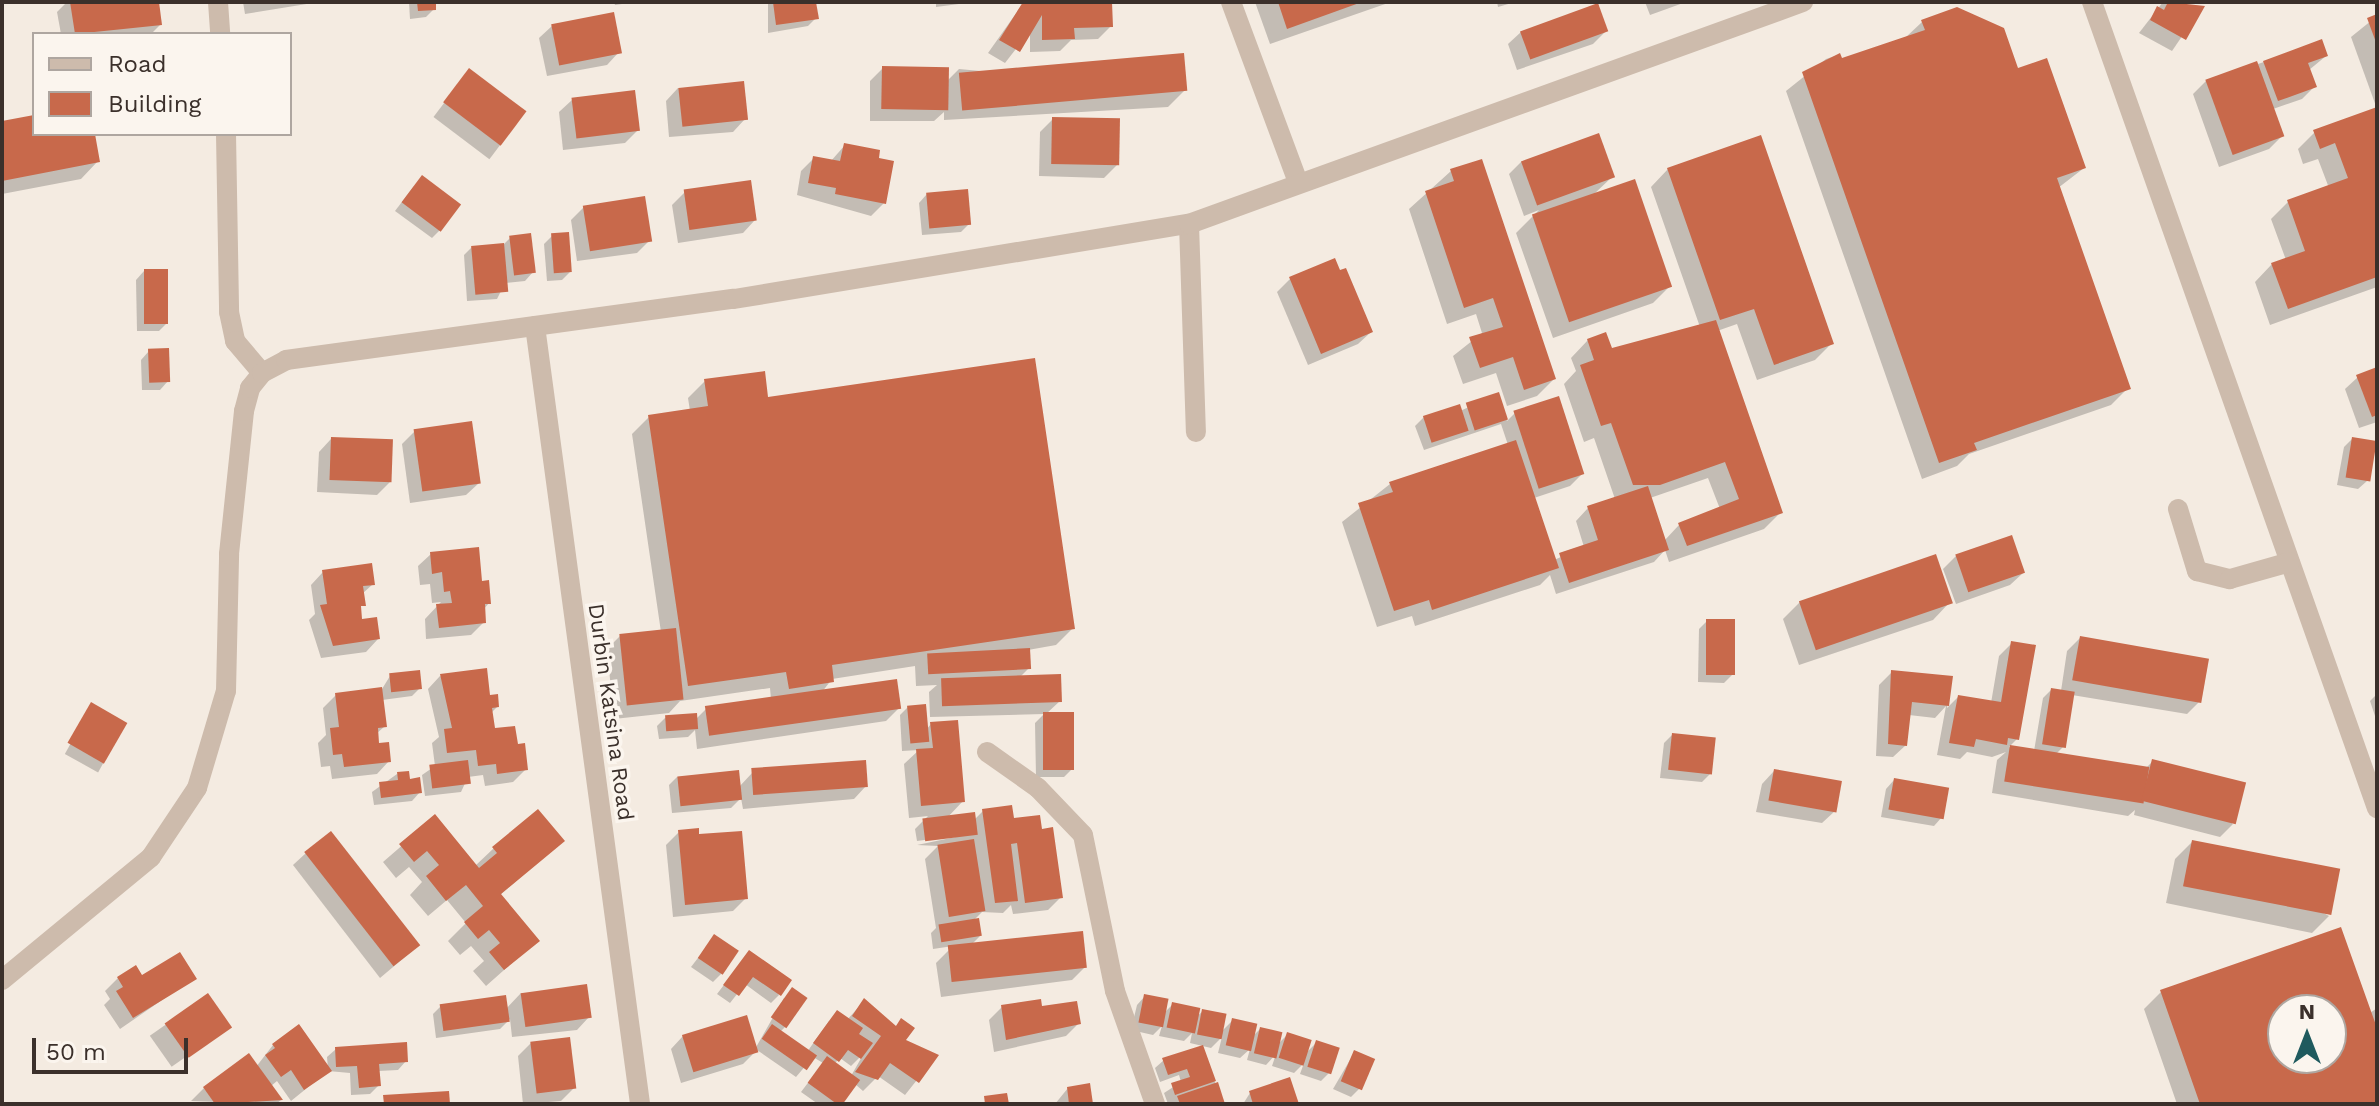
<!DOCTYPE html>
<style>
body{margin:0}
#map{position:relative;width:2379px;height:1106px;overflow:hidden;background:#f4ebe1;font-family:"Work Sans",sans-serif}
div>[style]{position:absolute}
.shadow>*{inset:0;background:#0003;transform-origin:0 0}
.building>*{inset:0;background:#c8694b;transform-origin:0 0}
.minor>*{height:20px;margin:-10px;padding:0 10px;transform-origin:10px;border-radius:10px;background:#cdbbac}
span{translate:-50% -50%;white-space:nowrap;text-align:center;line-height:1.15;-webkit-text-stroke:7px #fbf5ee;paint-order:stroke}
.street-label{font-size:22px;color:#3b302b}
.frame{position:absolute;inset:0;border:4px solid #3b302b;pointer-events:none}
.legend{position:absolute;left:32px;top:32px;width:260px;height:104px;box-sizing:border-box;background:#fbf5ee;border:2px solid #aea6a0;margin:0;padding:10px 14px;list-style:none;font-size:24px;color:#3b302b}
.legend li{display:flex;align-items:center;gap:16px;height:40px}
.legend b{width:40px;border:2px solid #aea6a0}
.north{position:absolute;left:2267px;top:994px;width:80px;height:80px;box-sizing:border-box;background:#fbf5ee;border:2px solid #aea6a0;border-radius:50%;rotate:0deg;font-size:22px;font-weight:700;line-height:32px;text-align:center;color:#3b302b}
.north::after{content:'';display:block;margin:auto;width:28px;height:36px;background:#1f5a5e;clip-path:polygon(50% 0,100% 100%,50% 72%,0 100%)}
.scale{position:absolute;left:32px;top:1038px;width:156px;height:36px;box-sizing:border-box;border:4px solid #3b302b;border-top:0;padding-left:10px;font-size:24px;line-height:28px;white-space:nowrap;color:#3b302b;-webkit-text-stroke:6px #fbf5ee;paint-order:stroke}
</style>
<div id="map">
<div class="shadow">
<i style="clip-path:polygon(67px 2px,157px 2px,160px 25px,151px 34px,61px 34px,57px 12px)"></i>
<i style="clip-path:polygon(243px 2px,319px 2px,245px 14px)"></i>
<i style="clip-path:polygon(409px 2px,434px 2px,434px 9px,426px 17px,410px 19px)"></i>
<i style="clip-path:polygon(614px 2px,636px 2px,615px 5px)"></i>
<i style="clip-path:polygon(768px 2px,814px 2px,816px 18px,808px 26px,768px 33px)"></i>
<i style="clip-path:polygon(936px 2px,974px 2px,936px 7px)"></i>
<i style="clip-path:polygon(1024px 2px,1073px 2px,1111px 26px,1098px 39px,1071px 40px,1060px 51px,1030px 52px,1030px 31px,1005px 63px,988px 53px)"></i>
<i style="clip-path:polygon(1255px 2px,1391px 2px,1270px 44px)"></i>
<i style="clip-path:polygon(1497px 2px,1515px 2px,1498px 7px)"></i>
<i style="clip-path:polygon(1645px 2px,1686px 2px,1650px 15px)"></i>
<i style="clip-path:polygon(2163px 2px,2202px 7px,2172px 51px,2139px 33px)"></i>
<i style="clip-path:polygon(2377px 16px,2377px 109px,2351px 37px)"></i>
<i style="clip-path:polygon(1922px 22px,2017px 70px,2084px 168px,2058px 188px,2128px 388px,2111px 405px,1969px 454px,1957px 466px,1922px 479px,1786px 91px,1826px 59px,1838px 55px,1840px 61px,1905px 38px)"></i>
<i style="clip-path:polygon(552px 26px,619px 52px,607px 65px,547px 76px,539px 38px)"></i>
<i style="clip-path:polygon(1606px 31px,1593px 44px,1517px 70px,1508px 44px,1521px 32px)"></i>
<i style="clip-path:polygon(2326px 56px,2309px 70px,2315px 86px,2302px 99px,2273px 109px,2282px 136px,2269px 149px,2219px 167px,2193px 94px,2206px 81px,2264px 62px)"></i>
<i style="clip-path:polygon(883px 68px,947px 81px,959px 69px,1185px 90px,1168px 107px,944px 120px,944px 112px,934px 121px,870px 121px,870px 81px)"></i>
<i style="left:469px;top:70px;width:70px;height:59px;rotate:37deg"></i>
<i style="clip-path:polygon(678px 88px,745px 119px,733px 132px,669px 137px,666px 101px)"></i>
<i style="clip-path:polygon(572px 100px,638px 130px,625px 143px,563px 150px,559px 112px)"></i>
<i style="clip-path:polygon(2377px 110px,2377px 287px,2270px 325px,2255px 282px,2272px 264px,2286px 260px,2271px 219px,2288px 202px,2329px 188px,2318px 159px,2303px 164px,2298px 149px,2315px 132px)"></i>
<i style="clip-path:polygon(34px 117px,34px 134px,93px 134px,98px 161px,81px 179px,2px 194px,2px 123px)"></i>
<i style="clip-path:polygon(1053px 119px,1117px 165px,1104px 178px,1039px 176px,1040px 132px)"></i>
<i style="clip-path:polygon(845px 145px,884px 203px,871px 216px,797px 195px,801px 171px,814px 158px,831px 161px)"></i>
<i style="clip-path:polygon(1522px 161px,1612px 177px,1593px 195px,1670px 286px,1653px 303px,1553px 338px,1516px 233px,1539px 210px,1524px 216px,1509px 174px)"></i>
<i style="clip-path:polygon(evenodd,1668px 169px,1832px 343px,1815px 360px,1757px 380px,1737px 324px,1717px 331px,1781px 512px,1764px 529px,1669px 562px,1665px 550px,1654px 562px,1556px 594px,1550px 575px,1540px 585px,1415px 626px,1412px 616px,1377px 627px,1342px 522px,1390px 484px,1508px 445px,1501px 424px,1424px 450px,1415px 426px,1424px 417px,1460px 411px,1498px 394px,1507px 421px,1515px 413px,1583px 473px,1570px 486px,1534px 498px,1554px 560px,1584px 547px,1576px 521px,1588px 508px,1615px 499px,1594px 438px,1584px 442px,1564px 384px,1576px 371px,1571px 358px,1588px 340px,1611px 350px,1700px 327px,1651px 187px,1668px 169px,1708px 478px,1720px 509px,1679px 525px,1664px 541px,1650px 498px,1708px 478px)"></i>
<i style="clip-path:polygon(1451px 171px,1554px 379px,1537px 396px,1507px 406px,1496px 373px,1463px 384px,1453px 356px,1482px 333px,1476px 314px,1447px 324px,1409px 209px)"></i>
<i style="clip-path:polygon(414px 186px,440px 230px,432px 238px,395px 211px)"></i>
<i style="clip-path:polygon(685px 192px,755px 220px,743px 233px,678px 243px,672px 205px)"></i>
<i style="clip-path:polygon(927px 194px,969px 224px,961px 232px,922px 235px,919px 203px)"></i>
<i style="clip-path:polygon(584px 207px,650px 240px,637px 253px,577px 261px,571px 220px)"></i>
<i style="clip-path:polygon(552px 236px,570px 272px,562px 280px,547px 281px,544px 244px)"></i>
<i style="clip-path:polygon(510px 238px,533px 272px,525px 281px,505px 283px,497px 299px,467px 301px,464px 255px,472px 247px,503px 245px)"></i>
<i style="clip-path:polygon(144px 271px,167px 323px,159px 331px,137px 331px,136px 280px)"></i>
<i style="clip-path:polygon(1290px 279px,1371px 332px,1358px 344px,1308px 365px,1277px 292px)"></i>
<i style="clip-path:polygon(149px 351px,168px 381px,160px 390px,142px 390px,141px 360px)"></i>
<i style="clip-path:polygon(2377px 370px,2377px 422px,2359px 428px,2345px 389px,2358px 377px)"></i>
<i style="clip-path:polygon(705px 381px,767px 400px,1073px 628px,1056px 645px,1028px 650px,1029px 668px,1020px 677px,1060px 701px,1046px 714px,1073px 768px,1064px 777px,1036px 777px,1035px 723px,1044px 714px,930px 717px,929px 692px,937px 685px,916px 686px,915px 666px,832px 679px,822px 692px,899px 708px,886px 721px,697px 749px,695px 730px,688px 737px,659px 739px,657px 726px,665px 718px,695px 720px,706px 709px,771px 699px,770px 688px,680px 701px,669px 713px,614px 719px,607px 649px,620px 636px,661px 632px,632px 434px,649px 417px,690px 411px,688px 398px)"></i>
<i style="clip-path:polygon(415px 431px,479px 483px,466px 495px,410px 503px,402px 444px)"></i>
<i style="clip-path:polygon(331px 439px,390px 482px,377px 495px,317px 492px,319px 452px)"></i>
<i style="clip-path:polygon(2352px 439px,2367px 481px,2358px 489px,2337px 485px,2344px 447px)"></i>
<i style="clip-path:polygon(431px 554px,480px 583px,489px 603px,483px 610px,484px 622px,471px 635px,426px 639px,425px 619px,441px 602px,432px 603px,430px 584px,420px 585px,418px 566px)"></i>
<i style="clip-path:polygon(1956px 556px,2023px 573px,2010px 585px,1956px 604px,1943px 569px)"></i>
<i style="clip-path:polygon(323px 572px,373px 584px,362px 594px,359px 610px,361px 621px,378px 639px,366px 652px,321px 658px,309px 620px,315px 614px,311px 585px)"></i>
<i style="clip-path:polygon(1800px 602px,1950px 602px,1933px 620px,1799px 665px,1783px 619px)"></i>
<i style="clip-path:polygon(1707px 621px,1733px 674px,1724px 683px,1698px 682px,1699px 629px)"></i>
<i style="clip-path:polygon(2080px 638px,2200px 701px,2187px 714px,2072px 695px,2063px 747px,2055px 755px,2144px 770px,2152px 762px,2233px 824px,2220px 837px,2134px 815px,2135px 810px,2128px 816px,1992px 793px,1997px 760px,2006px 752px,1992px 757px,1967px 752px,1960px 759px,1937px 755px,1946px 706px,1935px 718px,1909px 715px,1906px 745px,1893px 757px,1876px 756px,1879px 685px,1892px 672px,1950px 678px,1947px 708px,1958px 697px,1991px 703px,1999px 656px,2012px 643px,2017px 739px,2009px 747px,2034px 751px,2043px 698px,2051px 690px,2061px 691px,2067px 651px)"></i>
<i style="clip-path:polygon(390px 676px,420px 688px,412px 696px,382px 700px,385px 726px,376px 734px,378px 745px,389px 761px,377px 774px,332px 779px,330px 766px,321px 767px,318px 743px,326px 735px,323px 708px,336px 695px,382px 689px)"></i>
<i style="clip-path:polygon(440px 676px,489px 697px,497px 707px,491px 713px,493px 730px,516px 746px,526px 769px,513px 782px,485px 786px,483px 775px,468px 777px,461px 792px,425px 796px,422px 775px,435px 766px,432px 743px,439px 737px,428px 689px)"></i>
<i style="clip-path:polygon(2377px 694px,2377px 722px,2370px 701px)"></i>
<i style="left:92px;top:705px;width:38px;height:56px;rotate:29deg"></i>
<i style="clip-path:polygon(908px 707px,926px 730px,931px 724px,963px 801px,947px 818px,974px 820px,983px 811px,1012px 821px,1061px 897px,1048px 910px,1013px 914px,1011px 905px,1003px 913px,982px 912px,973px 921px,980px 936px,968px 948px,1085px 967px,1072px 980px,941px 997px,936px 963px,953px 946px,933px 949px,931px 933px,936px 928px,925px 859px,938px 846px,917px 845px,970px 834px,917px 841px,915px 829px,928px 816px,909px 818px,904px 764px,919px 750px,902px 751px,900px 715px)"></i>
<i style="clip-path:polygon(1672px 735px,1710px 774px,1702px 782px,1660px 778px,1664px 743px)"></i>
<i style="clip-path:polygon(1774px 771px,1835px 811px,1822px 823px,1756px 812px,1762px 784px)"></i>
<i style="clip-path:polygon(753px 772px,866px 786px,854px 799px,743px 809px,741px 798px,731px 808px,672px 813px,669px 785px,677px 777px,739px 787px)"></i>
<i style="clip-path:polygon(397px 774px,420px 792px,412px 801px,374px 805px,372px 792px)"></i>
<i style="clip-path:polygon(1894px 780px,1942px 817px,1934px 826px,1881px 817px,1886px 789px)"></i>
<i style="clip-path:polygon(435px 817px,475px 866px,494px 848px,562px 841px,500px 895px,537px 941px,486px 986px,473px 971px,484px 961px,471px 946px,460px 955px,448px 941px,466px 923px,447px 900px,428px 916px,410px 895px,422px 882px,409px 867px,396px 878px,383px 862px)"></i>
<i style="clip-path:polygon(679px 832px,698px 837px,746px 898px,733px 911px,673px 917px,666px 845px)"></i>
<i style="clip-path:polygon(2192px 842px,2329px 916px,2312px 933px,2166px 903px,2175px 859px)"></i>
<i style="clip-path:polygon(306px 853px,418px 946px,380px 978px,293px 865px)"></i>
<i style="clip-path:polygon(714px 937px,721px 974px,713px 982px,691px 967px)"></i>
<i style="clip-path:polygon(749px 952px,779px 995px,771px 1003px,745px 984px,730px 1003px,717px 994px)"></i>
<i style="clip-path:polygon(118px 978px,142px 977px,194px 978px,120px 1029px,104px 1005px,110px 999px,105px 991px)"></i>
<i style="clip-path:polygon(evenodd,2161px 992px,2370px 1013px,2377px 1008px,2377px 1104px,2177px 1104px,2144px 1009px,2161px 992px,2283px 1010px,2331px 1010px,2331px 1058px,2283px 1058px,2283px 1010px)"></i>
<i style="clip-path:polygon(521px 993px,589px 1017px,577px 1030px,512px 1037px,510px 1019px,500px 1029px,436px 1038px,433px 1014px,441px 1006px,506px 1009px)"></i>
<i style="left:208px;top:995px;width:38px;height:71px;rotate:55deg"></i>
<i style="clip-path:polygon(1145px 996px,1164px 1013px,1173px 1004px,1195px 1018px,1203px 1011px,1221px 1032px,1233px 1020px,1251px 1038px,1260px 1029px,1276px 1046px,1288px 1034px,1306px 1053px,1317px 1042px,1329px 1073px,1321px 1081px,1300px 1074px,1304px 1063px,1294px 1073px,1272px 1066px,1276px 1054px,1266px 1065px,1247px 1060px,1250px 1049px,1240px 1058px,1218px 1053px,1222px 1037px,1211px 1048px,1190px 1043px,1192px 1033px,1184px 1041px,1159px 1036px,1162px 1026px,1153px 1035px,1131px 1030px,1137px 1005px)"></i>
<i style="clip-path:polygon(evenodd,784px 998px,785px 1027px,780px 1032px,807px 1052px,829px 1021px,847px 1020px,864px 1001px,895px 1027px,901px 1021px,903px 1041px,936px 1056px,905px 1095px,878px 1076px,863px 1091px,855px 1084px,841px 1104px,818px 1104px,801px 1092px,823px 1063px,813px 1057px,796px 1077px,757px 1050px,743px 1064px,681px 1083px,671px 1049px,683px 1036px,755px 1049px,784px 998px,864px 1053px,851px 1076px,834px 1064px,840px 1058px,851px 1066px,864px 1053px)"></i>
<i style="clip-path:polygon(1002px 1007px,1040px 1008px,1079px 1023px,1066px 1036px,994px 1052px,989px 1020px)"></i>
<i style="clip-path:polygon(531px 1043px,574px 1088px,561px 1101px,523px 1104px,518px 1056px)"></i>
<i style="clip-path:polygon(273px 1045px,328px 1069px,327px 1057px,336px 1049px,406px 1061px,398px 1070px,378px 1071px,379px 1085px,370px 1094px,351px 1095px,350px 1073px,328px 1071px,291px 1101px,277px 1081px,271px 1086px,281px 1100px,276px 1104px,191px 1101px,204px 1088px,256px 1067px)"></i>
<i style="clip-path:polygon(1202px 1047px,1223px 1104px,1168px 1104px,1164px 1093px,1181px 1082px,1179px 1075px,1160px 1082px,1155px 1068px,1164px 1060px)"></i>
<i style="clip-path:polygon(1354px 1053px,1359px 1089px,1351px 1097px,1333px 1089px)"></i>
<i style="clip-path:polygon(1068px 1088px,1093px 1104px,1055px 1104px)"></i>
<i style="clip-path:polygon(1250px 1093px,1297px 1104px,1243px 1104px)"></i>
</div>
<div class="building">
<i style="clip-path:polygon(70px 2px,159px 2px,162px 25px,75px 34px)"></i>
<i style="clip-path:polygon(417px 2px,436px 2px,436px 10px,418px 11px)"></i>
<i style="clip-path:polygon(773px 2px,816px 2px,819px 19px,776px 25px)"></i>
<i style="clip-path:polygon(1023px 2px,1112px 2px,1113px 27px,1074px 28px,1075px 39px,1042px 40px,1042px 15px,1020px 52px,999px 40px)"></i>
<i style="clip-path:polygon(1278px 2px,1362px 2px,1287px 29px)"></i>
<i style="clip-path:polygon(2168px 2px,2205px 6px,2186px 40px,2150px 20px,2157px 6px,2164px 10px)"></i>
<i style="left:1598px;top:3px;width:30px;height:83px;rotate:70deg"></i>
<i style="clip-path:polygon(1957px 7px,2004px 28px,2018px 68px,2047px 58px,2086px 168px,2057px 178px,2131px 389px,1974px 443px,1977px 450px,1939px 463px,1802px 72px,1840px 53px,1842px 58px,1925px 30px,1921px 20px)"></i>
<i style="left:614px;top:12px;width:42px;height:64px;rotate:79deg"></i>
<i style="clip-path:polygon(2377px 14px,2377px 45px,2367px 18px)"></i>
<i style="clip-path:polygon(2322px 39px,2328px 56px,2308px 63px,2317px 87px,2278px 101px,2263px 61px)"></i>
<i style="left:1184px;top:53px;width:38px;height:226px;rotate:85deg"></i>
<i style="left:2257px;top:61px;width:80px;height:55px;rotate:70deg"></i>
<i style="left:882px;top:66px;width:67px;height:43px;rotate:1deg"></i>
<i style="left:469px;top:68px;width:72px;height:43px;rotate:37deg"></i>
<i style="left:744px;top:81px;width:39px;height:66px;rotate:84deg"></i>
<i style="left:635px;top:90px;width:41px;height:64px;rotate:83deg"></i>
<i style="clip-path:polygon(2377px 107px,2377px 277px,2288px 309px,2271px 263px,2305px 251px,2287px 200px,2348px 178px,2335px 143px,2320px 149px,2313px 130px)"></i>
<i style="clip-path:polygon(34px 115px,34px 134px,95px 134px,100px 162px,2px 181px,2px 121px)"></i>
<i style="left:1052px;top:117px;width:68px;height:47px;rotate:1deg"></i>
<i style="left:1599px;top:133px;width:47px;height:83px;rotate:70deg"></i>
<i style="clip-path:polygon(1761px 135px,1834px 344px,1774px 365px,1754px 309px,1720px 320px,1667px 168px)"></i>
<i style="clip-path:polygon(844px 143px,880px 150px,879px 158px,894px 161px,886px 204px,835px 194px,836px 188px,808px 183px,813px 156px,840px 161px)"></i>
<i style="clip-path:polygon(1482px 159px,1556px 379px,1524px 390px,1513px 357px,1480px 368px,1469px 337px,1503px 327px,1493px 298px,1464px 308px,1425px 191px,1454px 181px,1450px 169px)"></i>
<i style="left:422px;top:175px;width:49px;height:34px;rotate:37deg"></i>
<i style="left:1635px;top:179px;width:114px;height:109px;rotate:71deg"></i>
<i style="left:751px;top:180px;width:41px;height:68px;rotate:82deg"></i>
<i style="left:968px;top:189px;width:36px;height:42px;rotate:85deg"></i>
<i style="left:645px;top:196px;width:46px;height:63px;rotate:81deg"></i>
<i style="left:569px;top:232px;width:40px;height:18px;rotate:86deg"></i>
<i style="left:531px;top:233px;width:40px;height:22px;rotate:83deg"></i>
<i style="left:504px;top:243px;width:49px;height:33px;rotate:85deg"></i>
<i style="clip-path:polygon(1335px 258px,1340px 270px,1346px 268px,1373px 332px,1321px 354px,1289px 277px)"></i>
<i style="left:144px;top:269px;width:24px;height:55px"></i>
<i style="clip-path:polygon(1716px 320px,1783px 513px,1687px 546px,1678px 523px,1739px 499px,1725px 462px,1660px 485px,1633px 485px,1611px 423px,1601px 426px,1580px 365px,1594px 360px,1587px 339px,1606px 332px,1612px 348px)"></i>
<i style="left:169px;top:348px;width:34px;height:21px;rotate:88deg"></i>
<i style="clip-path:polygon(1035px 358px,1075px 629px,832px 665px,834px 682px,789px 689px,786px 672px,688px 686px,648px 415px,708px 406px,704px 379px,765px 371px,768px 397px)"></i>
<i style="clip-path:polygon(2377px 367px,2377px 415px,2372px 417px,2356px 375px)"></i>
<i style="left:1499px;top:392px;width:29px;height:35px;rotate:72deg"></i>
<i style="left:1559px;top:396px;width:82px;height:48px;rotate:72deg"></i>
<i style="left:1460px;top:404px;width:28px;height:39px;rotate:72deg"></i>
<i style="left:472px;top:421px;width:63px;height:59px;rotate:82deg"></i>
<i style="left:331px;top:437px;width:62px;height:43px;rotate:2deg"></i>
<i style="left:2352px;top:437px;width:25px;height:41px;rotate:9deg"></i>
<i style="clip-path:polygon(1516px 440px,1559px 568px,1432px 610px,1429px 600px,1394px 611px,1358px 503px,1393px 492px,1389px 482px)"></i>
<i style="clip-path:polygon(1648px 486px,1669px 550px,1569px 583px,1559px 553px,1598px 540px,1587px 506px)"></i>
<i style="left:2012px;top:535px;width:40px;height:60px;rotate:71deg"></i>
<i style="clip-path:polygon(479px 547px,482px 581px,489px 580px,491px 604px,485px 604px,486px 623px,439px 628px,436px 604px,452px 603px,450px 591px,444px 592px,442px 572px,432px 574px,430px 552px)"></i>
<i style="left:1936px;top:554px;width:52px;height:145px;rotate:71deg"></i>
<i style="clip-path:polygon(372px 563px,375px 585px,363px 586px,366px 606px,361px 606px,362px 619px,377px 617px,380px 639px,333px 646px,320px 605px,327px 604px,322px 570px)"></i>
<i style="left:1706px;top:619px;width:29px;height:56px"></i>
<i style="left:676px;top:628px;width:72px;height:57px;rotate:84deg"></i>
<i style="left:2080px;top:636px;width:131px;height:45px;rotate:10deg"></i>
<i style="clip-path:polygon(2011px 641px,2036px 645px,2019px 740px,2008px 738px,2007px 745px,1976px 739px,1974px 747px,1949px 743px,1958px 695px,2001px 702px)"></i>
<i style="left:1030px;top:648px;width:21px;height:103px;rotate:87deg"></i>
<i style="clip-path:polygon(487px 668px,490px 695px,498px 694px,499px 707px,492px 708px,495px 728px,515px 726px,518px 744px,525px 743px,528px 770px,497px 774px,496px 764px,478px 766px,476px 750px,447px 753px,444px 729px,452px 728px,440px 674px)"></i>
<i style="left:420px;top:670px;width:19px;height:31px;rotate:84deg"></i>
<i style="clip-path:polygon(1891px 670px,1953px 676px,1949px 706px,1912px 702px,1907px 746px,1888px 744px)"></i>
<i style="left:1061px;top:674px;width:28px;height:120px;rotate:88deg"></i>
<i style="left:897px;top:679px;width:30px;height:194px;rotate:82deg"></i>
<i style="clip-path:polygon(382px 687px,387px 727px,378px 728px,379px 743px,389px 742px,391px 762px,344px 767px,342px 754px,333px 755px,330px 728px,339px 727px,335px 693px)"></i>
<i style="left:2051px;top:688px;width:24px;height:57px;rotate:9deg"></i>
<i style="left:91px;top:702px;width:42px;height:47px;rotate:30deg"></i>
<i style="left:926px;top:704px;width:38px;height:19px;rotate:85deg"></i>
<i style="left:1043px;top:712px;width:31px;height:58px"></i>
<i style="left:697px;top:713px;width:16px;height:32px;rotate:86deg"></i>
<i style="clip-path:polygon(958px 720px,965px 802px,921px 806px,916px 749px,933px 748px,930px 722px)"></i>
<i style="left:1672px;top:733px;width:44px;height:37px;rotate:6deg"></i>
<i style="left:2010px;top:745px;width:141px;height:37px;rotate:9deg"></i>
<i style="left:2152px;top:759px;width:97px;height:43px;rotate:14deg"></i>
<i style="left:468px;top:760px;width:24px;height:39px;rotate:83deg"></i>
<i style="left:866px;top:760px;width:27px;height:115px;rotate:86deg"></i>
<i style="left:1774px;top:769px;width:69px;height:32px;rotate:10deg"></i>
<i style="left:739px;top:770px;width:30px;height:62px;rotate:84deg"></i>
<i style="clip-path:polygon(409px 771px,410px 779px,420px 777px,422px 793px,381px 798px,379px 782px,398px 780px,397px 772px)"></i>
<i style="left:1894px;top:778px;width:56px;height:32px;rotate:10deg"></i>
<i style="clip-path:polygon(1012px 805px,1014px 818px,1040px 815px,1042px 829px,1053px 827px,1063px 898px,1025px 903px,1017px 843px,1011px 844px,1018px 901px,995px 903px,982px 809px)"></i>
<i style="clip-path:polygon(538px 809px,565px 841px,501px 894px,540px 941px,504px 970px,489px 952px,500px 943px,489px 930px,478px 939px,464px 922px,483px 906px,466px 885px,446px 901px,426px 876px,439px 865px,427px 851px,414px 862px,399px 844px,435px 814px,479px 868px,497px 853px,492px 847px)"></i>
<i style="left:975px;top:812px;width:23px;height:53px;rotate:83deg"></i>
<i style="clip-path:polygon(699px 828px,699px 834px,742px 831px,748px 899px,685px 905px,678px 830px)"></i>
<i style="left:331px;top:831px;width:145px;height:34px;rotate:52deg"></i>
<i style="left:974px;top:839px;width:73px;height:37px;rotate:81deg"></i>
<i style="left:2192px;top:840px;width:151px;height:47px;rotate:11deg"></i>
<i style="left:979px;top:918px;width:18px;height:41px;rotate:81deg"></i>
<i style="clip-path:polygon(evenodd,2341px 927px,2377px 1028px,2377px 1104px,2200px 1104px,2160px 990px,2341px 927px,2283px 1010px,2331px 1010px,2331px 1058px,2283px 1058px,2283px 1010px)"></i>
<i style="left:1083px;top:931px;width:37px;height:136px;rotate:84deg"></i>
<i style="left:714px;top:934px;width:30px;height:29px;rotate:34deg"></i>
<i style="clip-path:polygon(749px 950px,792px 980px,781px 996px,753px 977px,739px 996px,723px 985px)"></i>
<i style="clip-path:polygon(180px 952px,197px 979px,133px 1018px,116px 991px,123px 987px,117px 977px,136px 965px,142px 975px)"></i>
<i style="left:587px;top:984px;width:34px;height:67px;rotate:82deg"></i>
<i style="left:792px;top:987px;width:19px;height:37px;rotate:35deg"></i>
<i style="left:208px;top:993px;width:42px;height:53px;rotate:55deg"></i>
<i style="left:1144px;top:994px;width:25px;height:29px;rotate:11deg"></i>
<i style="left:506px;top:995px;width:27px;height:67px;rotate:82deg"></i>
<i style="clip-path:polygon(864px 998px,896px 1026px,901px 1018px,915px 1028px,906px 1040px,939px 1055px,919px 1083px,890px 1063px,878px 1080px,855px 1072px,881px 1036px,852px 1016px)"></i>
<i style="clip-path:polygon(1041px 999px,1042px 1006px,1077px 1001px,1081px 1024px,1006px 1040px,1001px 1005px)"></i>
<i style="left:1172px;top:1002px;width:29px;height:26px;rotate:12deg"></i>
<i style="left:1202px;top:1009px;width:25px;height:26px;rotate:11deg"></i>
<i style="clip-path:polygon(837px 1010px,863px 1028px,859px 1034px,873px 1043px,861px 1059px,848px 1050px,839px 1062px,813px 1043px)"></i>
<i style="left:747px;top:1015px;width:39px;height:68px;rotate:73deg"></i>
<i style="left:1232px;top:1018px;width:26px;height:28px;rotate:13deg"></i>
<i style="clip-path:polygon(299px 1024px,332px 1071px,304px 1090px,291px 1070px,281px 1077px,265px 1055px,275px 1048px,272px 1044px)"></i>
<i style="left:772px;top:1024px;width:55px;height:18px;rotate:35deg"></i>
<i style="left:1260px;top:1027px;width:23px;height:27px;rotate:13deg"></i>
<i style="left:1287px;top:1032px;width:26px;height:27px;rotate:18deg"></i>
<i style="left:570px;top:1037px;width:52px;height:40px;rotate:83deg"></i>
<i style="left:1316px;top:1040px;width:25px;height:28px;rotate:18deg"></i>
<i style="clip-path:polygon(407px 1042px,408px 1062px,379px 1064px,381px 1086px,359px 1088px,357px 1066px,336px 1067px,335px 1047px)"></i>
<i style="clip-path:polygon(1203px 1045px,1216px 1081px,1175px 1095px,1171px 1083px,1190px 1077px,1187px 1069px,1168px 1075px,1162px 1058px)"></i>
<i style="left:1354px;top:1050px;width:23px;height:34px;rotate:23deg"></i>
<i style="clip-path:polygon(249px 1053px,283px 1100px,215px 1104px,203px 1087px)"></i>
<i style="left:827px;top:1056px;width:41px;height:33px;rotate:36deg"></i>
<i style="clip-path:polygon(1290px 1077px,1299px 1104px,1253px 1104px,1249px 1091px)"></i>
<i style="clip-path:polygon(1218px 1082px,1225px 1104px,1180px 1104px,1177px 1096px)"></i>
<i style="clip-path:polygon(1090px 1083px,1093px 1104px,1069px 1104px,1067px 1087px)"></i>
<i style="clip-path:polygon(449px 1091px,450px 1104px,384px 1104px,383px 1095px)"></i>
<i style="clip-path:polygon(1007px 1093px,1009px 1104px,985px 1104px,984px 1096px)"></i>
</div>
<div class="minor">
<i style="left:218px;top:2px;width:32px;rotate:86deg"></i>
<i style="left:1231px;top:2px;width:192px;rotate:69.6deg"></i>
<i style="left:2092px;top:2px;width:855px;rotate:70.53deg"></i>
<i style="left:226px;top:134px;width:178px;rotate:89deg"></i>
<i style="left:229px;top:312px;width:30px;rotate:78deg"></i>
<i style="left:235px;top:341px;width:42px;rotate:49.8deg"></i>
<i style="left:1189px;top:224px;width:208px;rotate:88.1deg"></i>
<i style="left:535px;top:326px;width:785px;rotate:82.31deg"></i>
<i style="left:2178px;top:509px;width:65px;rotate:73deg"></i>
<i style="left:2197px;top:571px;width:34px;rotate:14deg"></i>
<i style="left:2230px;top:579px;width:62px;rotate:-15.8deg"></i>
<i style="left:987px;top:752px;width:62px;rotate:35.2deg"></i>
<i style="left:1038px;top:788px;width:65px;rotate:46.2deg"></i>
<i style="left:1083px;top:835px;width:159px;rotate:78.4deg"></i>
<i style="left:1115px;top:991px;width:120px;rotate:70.5deg"></i>
<i style="left:2px;top:980px;width:193px;rotate:-39.5deg"></i>
<i style="left:151px;top:857px;width:83px;rotate:-56.3deg"></i>
<i style="left:197px;top:788px;width:101px;rotate:-73.4deg"></i>
<i style="left:226px;top:691px;width:137px;rotate:-88.7deg"></i>
<i style="left:229px;top:554px;width:144px;rotate:-84deg"></i>
<i style="left:244px;top:411px;width:24px;rotate:-75deg"></i>
<i style="left:250px;top:388px;width:19px;rotate:-51deg"></i>
<i style="left:262px;top:373px;width:27px;rotate:-28deg"></i>
<i style="left:286px;top:360px;width:452px;rotate:-7.8deg"></i>
<i style="left:734px;top:299px;width:461px;rotate:-9.4deg"></i>
<i style="left:1189px;top:224px;width:653px;rotate:-19.88deg"></i>
</div>
<div class="street-label">
<span style="left:611px;top:712px;rotate:82deg">Durbin Katsina Road</span>
</div>
<div class="frame"></div>
<ul class="legend">
<li><b style="height:10px;background:#cdbbac"></b>Road</li>
<li><b style="height:22px;background:#c8694b"></b>Building</li>
</ul>
<div class="north">N</div>
<div class="scale">50 m</div>
</div>
